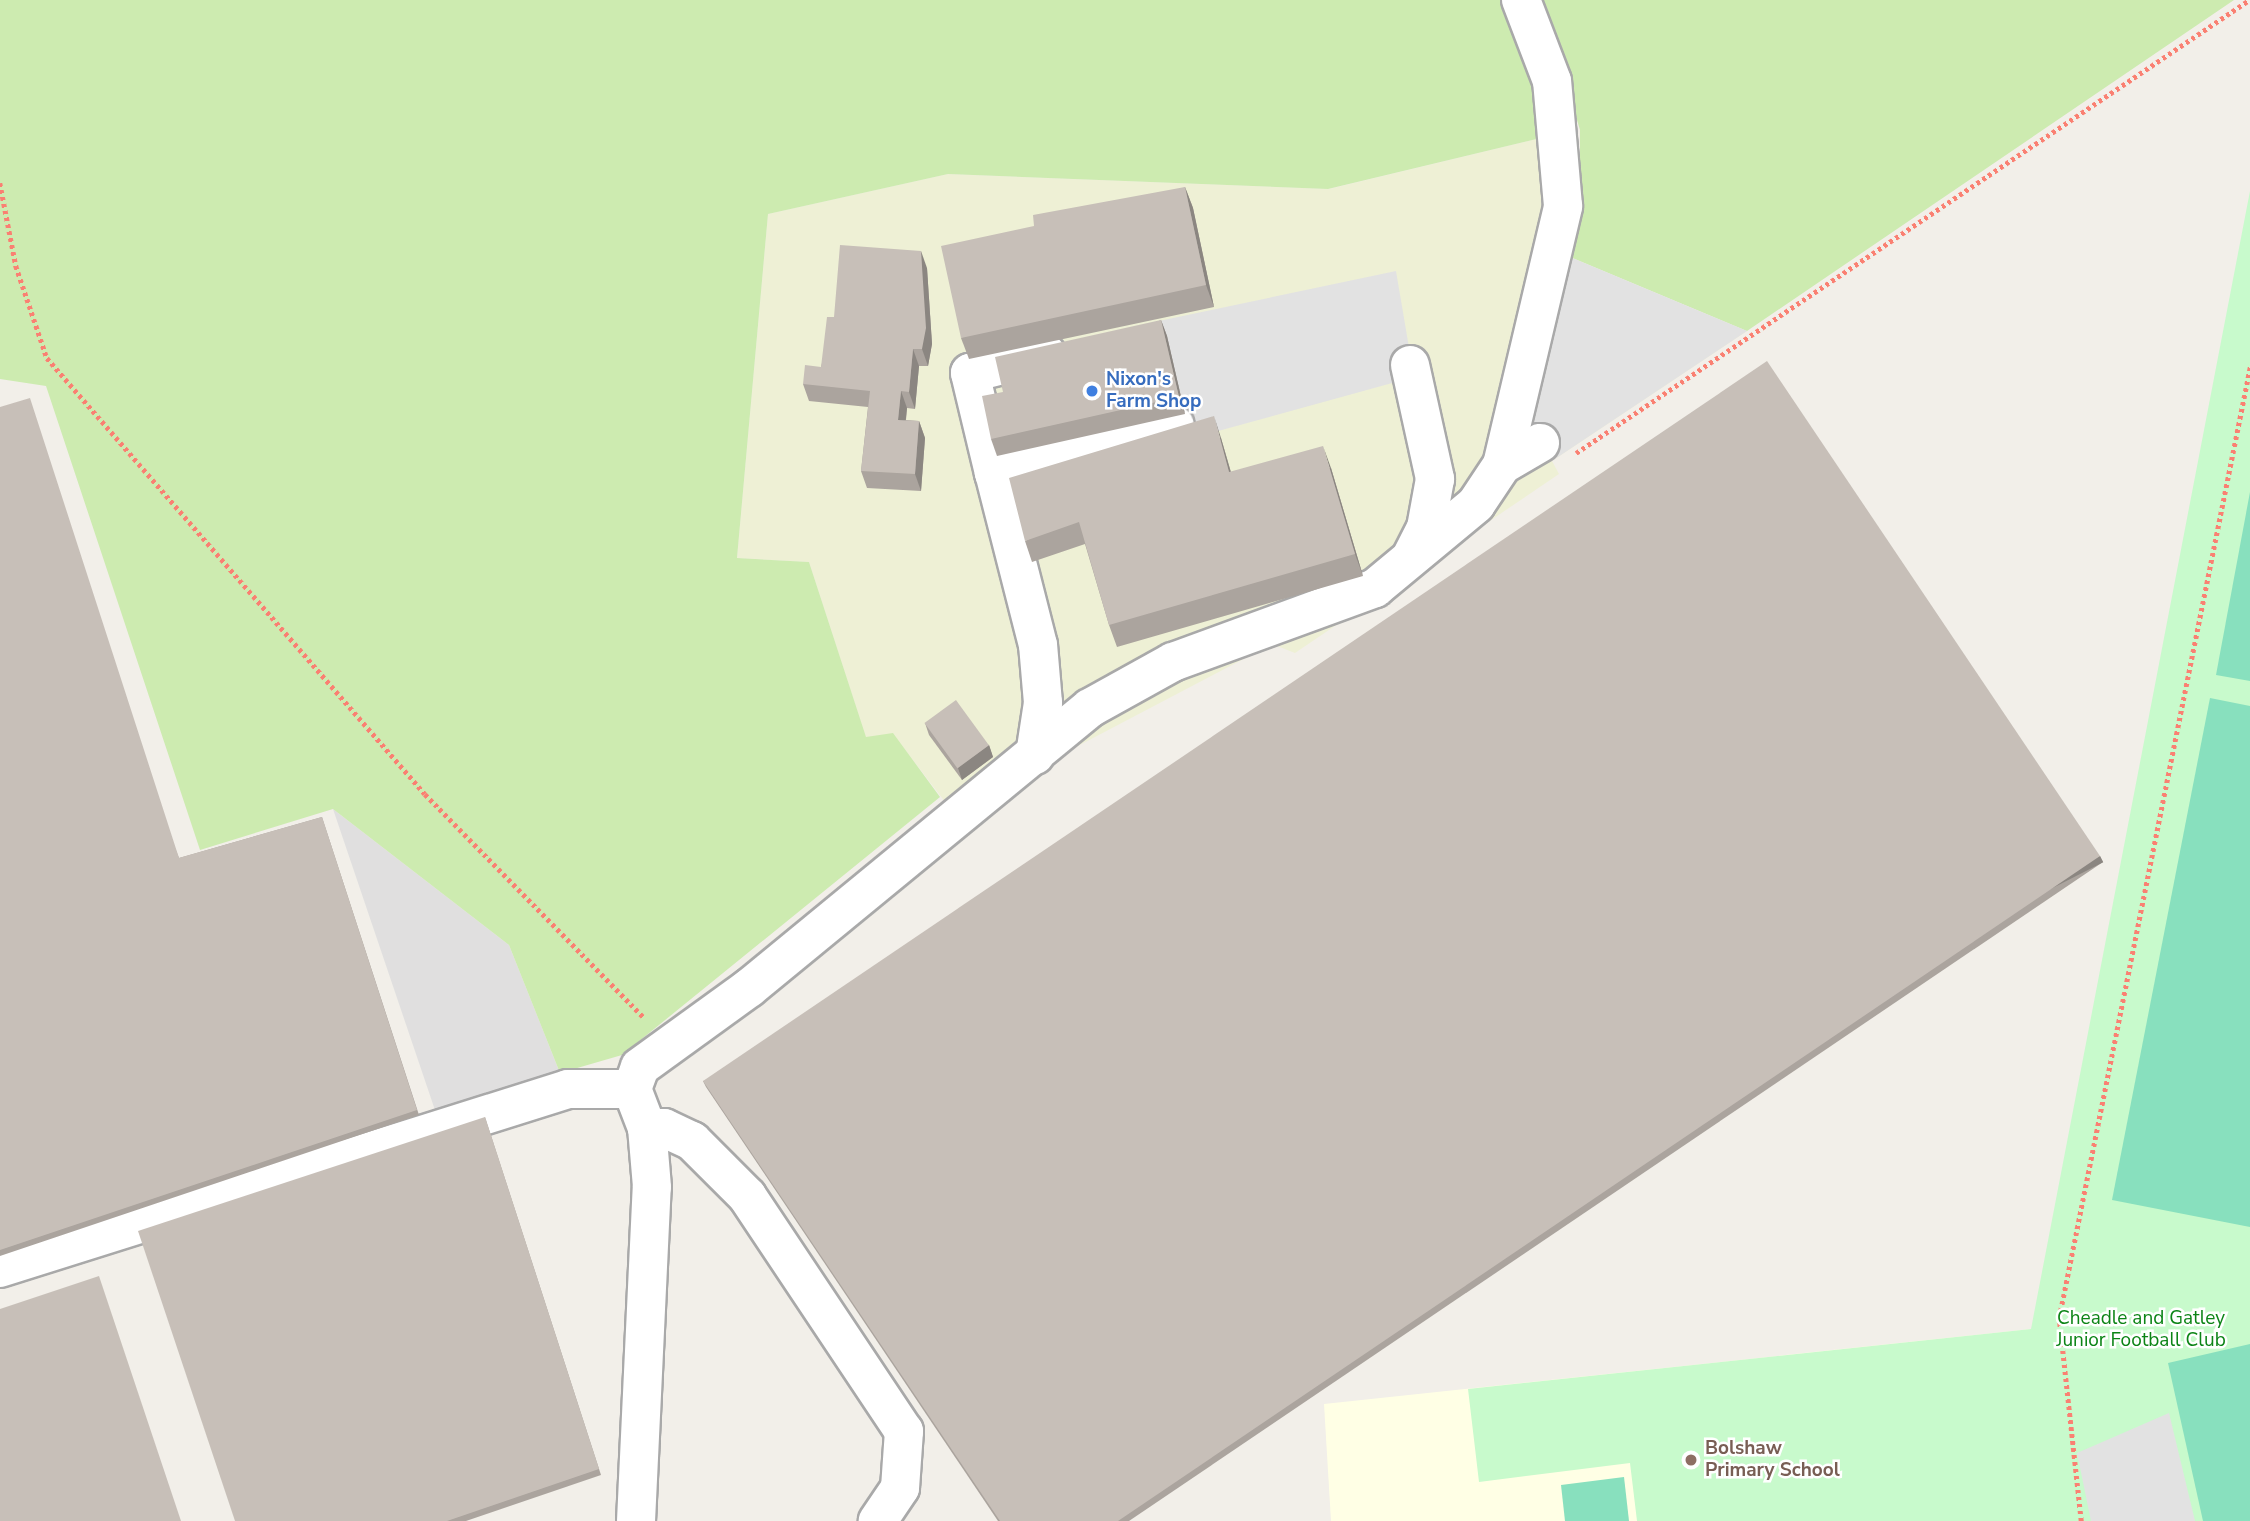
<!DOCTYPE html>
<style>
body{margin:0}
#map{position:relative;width:2250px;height:1521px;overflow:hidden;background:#f2efe9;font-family:"Nunito Sans",sans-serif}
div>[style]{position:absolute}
.residential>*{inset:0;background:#e0dfdf}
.education>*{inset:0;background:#ffffe5}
.farmland>*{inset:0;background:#eef0d5}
.grass>*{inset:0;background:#cdebb0}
.park>*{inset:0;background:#c8facc}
.pitch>*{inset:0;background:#88e0be}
.parking>*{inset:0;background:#e2e2e2}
.path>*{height:4.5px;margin-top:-2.25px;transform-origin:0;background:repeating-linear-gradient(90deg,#fa8072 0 3.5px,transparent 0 7px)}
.roads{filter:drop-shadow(2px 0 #a9a9a9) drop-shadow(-2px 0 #a9a9a9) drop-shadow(0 2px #a9a9a9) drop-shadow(0 -2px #a9a9a9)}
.minor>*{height:38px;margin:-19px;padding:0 19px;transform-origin:19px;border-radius:19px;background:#fff}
.wall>*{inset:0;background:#aba49e}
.shaded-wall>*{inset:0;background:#8b8681;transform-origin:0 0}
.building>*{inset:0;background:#c7bfb8;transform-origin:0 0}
.dots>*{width:19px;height:19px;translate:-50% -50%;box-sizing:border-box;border:4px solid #fff;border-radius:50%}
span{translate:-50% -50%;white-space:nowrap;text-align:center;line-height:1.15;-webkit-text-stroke:5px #fff;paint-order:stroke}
.shop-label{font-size:19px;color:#366cbe;font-weight:700}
.left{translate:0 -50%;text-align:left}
.park-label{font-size:19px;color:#0c8416}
.education-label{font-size:19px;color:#785e54;font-weight:700}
</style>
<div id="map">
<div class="residential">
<i style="clip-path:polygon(333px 809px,509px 945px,560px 1073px,437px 1116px)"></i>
</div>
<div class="education">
<i style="clip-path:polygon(2031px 1329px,2065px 1521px,1331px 1521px,1324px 1404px)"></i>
</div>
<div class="farmland">
<i style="clip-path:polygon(1549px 136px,1547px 197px,1536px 249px,1747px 331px,1552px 461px,1559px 474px,1295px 653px,1272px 644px,1055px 758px,965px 828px,893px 734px,866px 738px,809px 562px,737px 558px,768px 214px,948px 174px,1329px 189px)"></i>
</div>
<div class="grass">
<i style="clip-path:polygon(0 0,1502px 0,1549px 136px,1328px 189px,948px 174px,768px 214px,737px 558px,809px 562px,866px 737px,893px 733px,940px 797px,622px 1055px,560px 1073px,509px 945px,333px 809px,200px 850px,46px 386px,0 379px)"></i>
<i style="clip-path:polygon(1541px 0,2234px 0,1747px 331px,1570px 257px,1580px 194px,1580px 130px)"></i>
</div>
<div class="park">
<i style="clip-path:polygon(2250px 191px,2250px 1521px,1637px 1521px,1630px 1463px,1479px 1482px,1468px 1389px,2031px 1329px)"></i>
</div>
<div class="pitch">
<i style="clip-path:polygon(2250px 492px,2250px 681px,2216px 675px)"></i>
<i style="clip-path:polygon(2210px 698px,2250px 706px,2250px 1227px,2112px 1200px)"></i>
<i style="clip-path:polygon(2250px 1344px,2250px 1521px,2203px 1521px,2168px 1363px)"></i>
<i style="clip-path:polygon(1624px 1477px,1629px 1521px,1565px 1521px,1561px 1485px)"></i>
</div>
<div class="parking">
<i style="clip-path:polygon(1570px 257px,1747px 331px,1552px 461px,1532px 430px)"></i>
<i style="clip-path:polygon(1396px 271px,1414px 377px,1189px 439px,1159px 321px)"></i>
<i style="clip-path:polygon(2169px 1413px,2195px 1521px,2091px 1521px,2077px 1453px)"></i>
</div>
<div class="path">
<i style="left:0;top:183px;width:85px;rotate:79.1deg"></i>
<i style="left:16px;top:266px;width:97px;rotate:71.4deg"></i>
<i style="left:47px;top:358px;width:577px;rotate:49.08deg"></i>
<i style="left:425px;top:794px;width:312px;rotate:45.6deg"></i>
<i style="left:1576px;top:453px;width:811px;rotate:-33.94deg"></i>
<i style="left:2081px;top:1521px;width:204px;rotate:-96.2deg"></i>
<i style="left:2059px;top:1318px;width:970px;rotate:-78.64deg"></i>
</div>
<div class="roads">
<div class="minor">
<i style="left:1410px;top:365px;width:117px;rotate:77.6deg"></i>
<i style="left:1435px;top:479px;width:50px;rotate:100.4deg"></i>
<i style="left:1426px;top:528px;width:30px;rotate:117deg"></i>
<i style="left:1502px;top:465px;width:266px;rotate:-76.7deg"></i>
<i style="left:1563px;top:206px;width:125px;rotate:-95deg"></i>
<i style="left:1552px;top:81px;width:87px;rotate:-110.9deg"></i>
<i style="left:994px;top:473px;width:103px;rotate:-103.5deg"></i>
<i style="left:970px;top:373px;width:79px;rotate:-13.9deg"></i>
<i style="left:1035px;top:755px;width:53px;rotate:-81.3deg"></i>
<i style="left:1043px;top:703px;width:58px;rotate:-94.9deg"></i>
<i style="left:1038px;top:645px;width:178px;rotate:-104.3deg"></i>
<i style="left:994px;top:473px;width:187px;rotate:-14.9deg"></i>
<i style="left:647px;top:1128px;width:17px"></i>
<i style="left:664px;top:1128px;width:31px;rotate:25deg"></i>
<i style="left:692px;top:1141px;width:78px;rotate:45deg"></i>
<i style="left:747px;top:1196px;width:283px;rotate:56.3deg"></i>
<i style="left:904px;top:1431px;width:57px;rotate:94deg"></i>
<i style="left:900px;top:1488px;width:40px;rotate:124deg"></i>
<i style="left:0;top:1268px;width:596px;rotate:-17.49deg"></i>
<i style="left:568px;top:1089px;width:64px"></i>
<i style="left:636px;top:1521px;width:334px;rotate:-87.3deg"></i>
<i style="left:652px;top:1187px;width:59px;rotate:-94.8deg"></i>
<i style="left:647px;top:1128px;width:42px;rotate:-111deg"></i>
<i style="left:632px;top:1089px;width:23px;rotate:-70deg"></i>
<i style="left:640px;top:1067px;width:135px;rotate:-35.9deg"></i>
<i style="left:749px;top:988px;width:441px;rotate:-39.4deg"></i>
<i style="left:1090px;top:708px;width:95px;rotate:-29deg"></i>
<i style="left:1173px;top:662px;width:215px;rotate:-20.1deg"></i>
<i style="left:1375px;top:588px;width:131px;rotate:-39.7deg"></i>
<i style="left:1476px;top:504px;width:47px;rotate:-56.3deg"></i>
<i style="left:1502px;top:465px;width:44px;rotate:-30.1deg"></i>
</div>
</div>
<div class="wall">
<i style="clip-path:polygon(1185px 187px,1193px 208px,1214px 307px,969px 359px,961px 338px)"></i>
<i style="clip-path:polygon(927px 268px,932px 344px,928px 366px,919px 366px,915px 409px,907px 408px,906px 420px,919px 421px,925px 438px,921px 491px,867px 488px,861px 471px,868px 407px,809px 401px,803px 384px,821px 367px,834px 317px)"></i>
<i style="clip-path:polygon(1161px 320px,1167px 336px,1185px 414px,997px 456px,991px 439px,1003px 392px)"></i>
<i style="clip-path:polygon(0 407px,179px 858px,322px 817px,419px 1115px,0 1256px)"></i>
<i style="clip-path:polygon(1221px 438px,1231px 472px,1331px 468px,1363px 576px,1117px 647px,1109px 625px,1085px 544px,1032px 562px,1025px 541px)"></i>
<i style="clip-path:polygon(925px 723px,989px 745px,993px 757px,962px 780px,929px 735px)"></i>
<i style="clip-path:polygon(2100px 856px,2103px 862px,1129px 1521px,998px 1521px,706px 1087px,703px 1081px)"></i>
<i style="clip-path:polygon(485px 1117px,601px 1475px,466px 1521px,235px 1521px)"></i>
</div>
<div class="shaded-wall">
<i style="clip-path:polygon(1185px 187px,1193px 208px,1214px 307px,1206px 285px)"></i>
<i style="clip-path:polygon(921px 251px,927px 268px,932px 344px,928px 366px,922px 349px)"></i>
<i style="clip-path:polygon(1161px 320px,1167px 336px,1185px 414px,1179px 397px)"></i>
<i style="clip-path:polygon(913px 349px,919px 366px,915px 409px,909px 392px)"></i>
<i style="clip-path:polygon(901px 391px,907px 408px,904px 436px,898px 420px)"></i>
<i style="clip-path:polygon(1214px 416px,1221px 438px,1237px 494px,1229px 472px)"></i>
<i style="clip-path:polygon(919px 421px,925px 438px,921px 491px,915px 474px)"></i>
<i style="clip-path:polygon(1323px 446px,1331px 468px,1363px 576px,1355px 554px)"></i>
<i style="clip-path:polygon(989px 745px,993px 757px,962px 780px,958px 768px)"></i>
<i style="left:2100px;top:856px;width:7px;height:1186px;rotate:63deg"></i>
</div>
<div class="building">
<i style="clip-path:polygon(1185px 187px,1206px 285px,961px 338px,941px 246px,1034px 226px,1033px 215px)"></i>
<i style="clip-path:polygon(840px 245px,921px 251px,926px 328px,922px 349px,913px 349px,909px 392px,901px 391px,898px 420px,919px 421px,915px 474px,861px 471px,870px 391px,803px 384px,805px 365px,821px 367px,827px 317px,834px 317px)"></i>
<i style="clip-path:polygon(1161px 320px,1179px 397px,991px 439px,982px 396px,1003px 392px,995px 357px)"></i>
<i style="clip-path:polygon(1767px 361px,2100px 856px,1118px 1521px,1000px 1521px,703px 1081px)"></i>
<i style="clip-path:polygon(30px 398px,179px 858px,322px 817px,417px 1110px,0 1250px,0 407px)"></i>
<i style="clip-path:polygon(1214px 416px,1229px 472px,1323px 446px,1355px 554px,1109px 625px,1079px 522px,1025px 541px,1009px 478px)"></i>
<i style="left:956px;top:700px;width:56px;height:39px;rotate:54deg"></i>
<i style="clip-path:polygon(485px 1117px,599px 1469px,447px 1521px,235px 1521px,138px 1231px)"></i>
<i style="clip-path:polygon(99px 1276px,181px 1521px,0 1521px,0 1309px)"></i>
</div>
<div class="dots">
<i style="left:1092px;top:391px;background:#3f7fe0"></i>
<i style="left:1691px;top:1460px;background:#8d6e63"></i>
</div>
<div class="shop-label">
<span class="left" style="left:1106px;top:391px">Nixon's<br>Farm Shop</span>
</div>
<div class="park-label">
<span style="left:2141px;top:1330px">Cheadle and Gatley<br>Junior Football Club</span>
</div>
<div class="education-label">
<span class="left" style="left:1705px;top:1460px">Bolshaw<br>Primary School</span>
</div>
</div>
